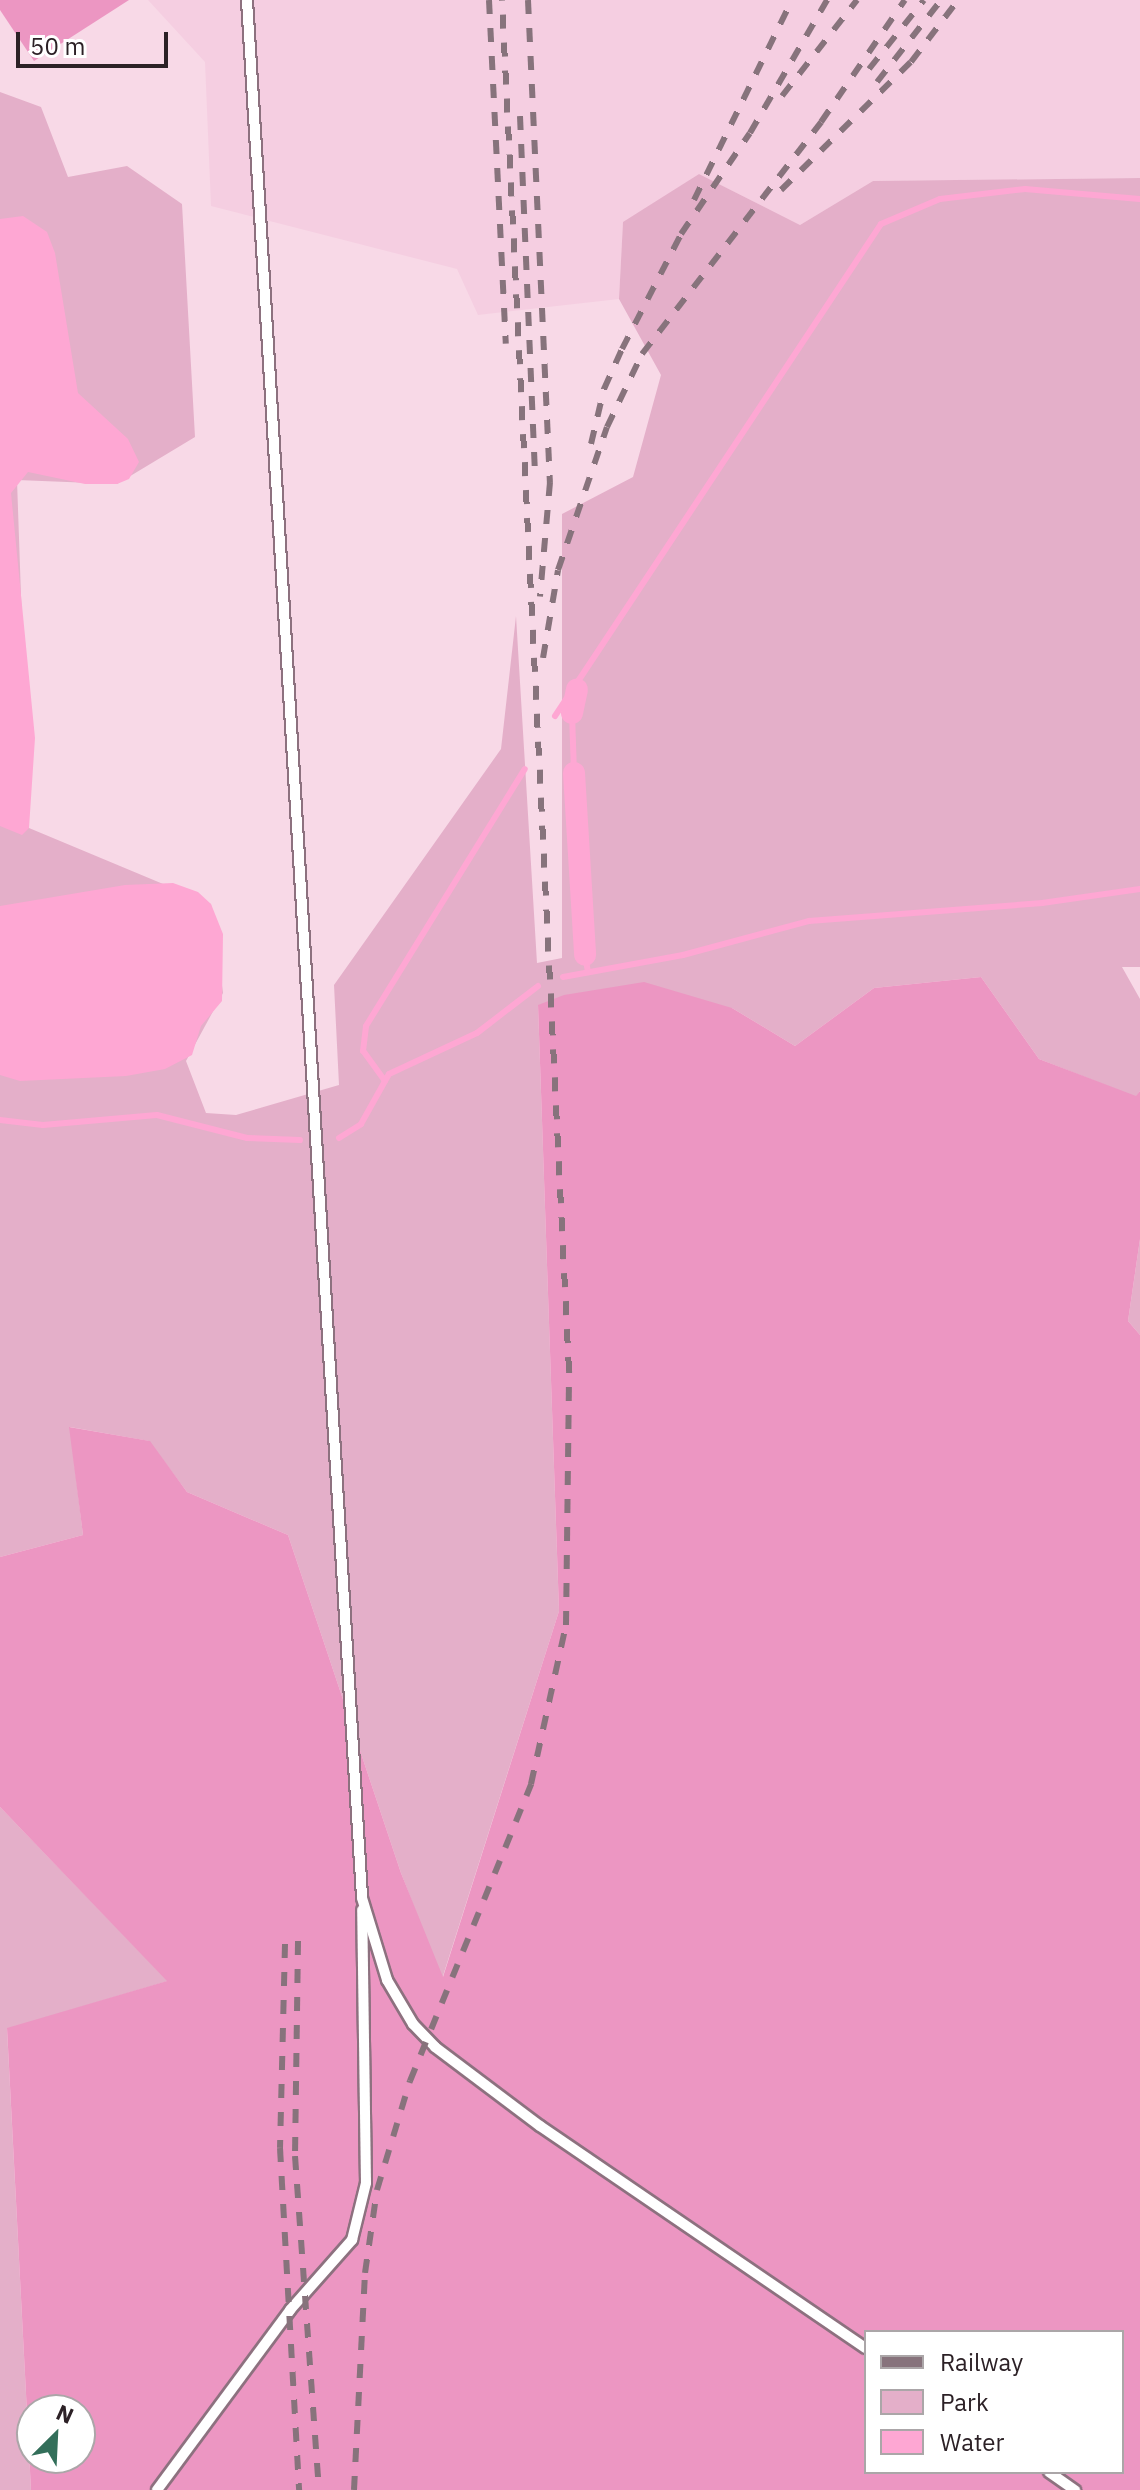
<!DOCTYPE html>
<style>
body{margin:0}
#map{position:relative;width:1140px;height:2490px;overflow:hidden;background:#f8d9e7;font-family:"IBM Plex Sans",sans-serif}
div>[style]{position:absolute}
.built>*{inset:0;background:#f5cee1}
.green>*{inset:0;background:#e4afc9}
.forest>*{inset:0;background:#ec96c2}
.water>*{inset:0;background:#fea7d3}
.stream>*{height:6px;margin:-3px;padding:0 3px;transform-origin:3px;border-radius:3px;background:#fea7d3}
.canal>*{height:22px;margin:-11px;padding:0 11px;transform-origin:11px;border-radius:11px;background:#fea7d3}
.roads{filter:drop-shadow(2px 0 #8d717f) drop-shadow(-2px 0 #8d717f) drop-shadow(0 2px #8d717f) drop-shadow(0 -2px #8d717f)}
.lane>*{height:10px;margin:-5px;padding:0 5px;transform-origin:5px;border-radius:5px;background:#fff}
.rail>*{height:6px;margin-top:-3px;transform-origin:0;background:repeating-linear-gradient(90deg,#87737c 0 14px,transparent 0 28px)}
span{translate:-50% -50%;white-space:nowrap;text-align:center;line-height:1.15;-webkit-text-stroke:8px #fff;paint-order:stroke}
.legend{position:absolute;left:864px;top:2330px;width:260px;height:144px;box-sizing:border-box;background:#fff;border:2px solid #aba6a8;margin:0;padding:10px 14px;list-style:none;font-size:24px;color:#2c2126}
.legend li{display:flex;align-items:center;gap:16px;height:40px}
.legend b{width:40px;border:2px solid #aba6a8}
.north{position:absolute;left:16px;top:2394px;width:80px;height:80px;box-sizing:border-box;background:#fff;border:2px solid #aba6a8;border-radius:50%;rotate:24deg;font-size:22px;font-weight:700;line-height:32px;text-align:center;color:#2c2126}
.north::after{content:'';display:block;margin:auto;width:28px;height:36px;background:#336f5a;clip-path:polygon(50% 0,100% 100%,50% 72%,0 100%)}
.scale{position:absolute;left:16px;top:32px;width:152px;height:36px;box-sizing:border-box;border:4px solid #2c2126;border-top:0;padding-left:10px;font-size:24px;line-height:28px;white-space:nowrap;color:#2c2126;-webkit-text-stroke:6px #fff;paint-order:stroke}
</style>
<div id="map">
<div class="built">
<i style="clip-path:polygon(148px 0,1140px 0,1140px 178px,873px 181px,800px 225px,699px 174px,623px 223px,619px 299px,478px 315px,457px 269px,211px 206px,205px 62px)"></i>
</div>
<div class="green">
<i style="clip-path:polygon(0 92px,41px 107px,68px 177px,127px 166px,182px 204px,195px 437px,117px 484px,17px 480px,29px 828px,211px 904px,223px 993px,186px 1061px,206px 1113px,236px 1115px,339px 1085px,334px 985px,501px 749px,516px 616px,537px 963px,562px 958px,562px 514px,633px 477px,661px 375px,619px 299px,623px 222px,699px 174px,800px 225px,873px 181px,1140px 178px,1140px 967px,1122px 967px,1140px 999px,1140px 1091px,1136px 1097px,1039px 1059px,981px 977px,874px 988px,795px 1046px,732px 1008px,538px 1005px,559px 1611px,442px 1979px,401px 1873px,288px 1535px,187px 1492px,149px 1441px,70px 1427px,83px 1535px,0 1557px)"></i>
<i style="clip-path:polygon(1140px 1239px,1140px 1335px,1128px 1321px)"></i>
<i style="clip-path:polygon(0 1807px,168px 1981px,7px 2029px,31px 2490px,0 2490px)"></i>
</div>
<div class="forest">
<i style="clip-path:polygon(0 0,129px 0,34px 61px,0 10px)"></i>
<i style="clip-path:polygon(evenodd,981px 977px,1039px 1059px,1136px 1096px,1140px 1091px,1140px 1239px,1128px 1321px,1140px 1335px,1140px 2490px,31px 2490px,7px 2028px,167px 1981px,0 1807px,0 1557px,83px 1535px,69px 1427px,150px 1441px,187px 1492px,288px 1535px,401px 1873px,443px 1977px,559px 1611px,538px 1005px,564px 995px,644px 982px,732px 1008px,795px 1046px,874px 988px,981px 977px,866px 2332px,1122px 2332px,1122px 2472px,866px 2472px,866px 2332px,981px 977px,32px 2410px,80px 2410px,80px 2458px,32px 2458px,32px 2410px)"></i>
</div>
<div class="water">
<i style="clip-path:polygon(23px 216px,47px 232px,55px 253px,78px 393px,128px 439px,139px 462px,129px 479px,117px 484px,85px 484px,28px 472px,11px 493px,35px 738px,29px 828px,22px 835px,0 826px,0 219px)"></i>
<i style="clip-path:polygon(173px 883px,198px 892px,211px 904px,223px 934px,222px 1001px,201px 1026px,192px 1055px,165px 1069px,126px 1076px,20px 1081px,0 1075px,0 906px,125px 885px)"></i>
</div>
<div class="stream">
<i style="left:572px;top:713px;width:60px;rotate:88.1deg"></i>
<i style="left:555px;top:716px;width:590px;rotate:-56.47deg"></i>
<i style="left:881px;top:224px;width:64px;rotate:-23deg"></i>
<i style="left:940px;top:199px;width:86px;rotate:-6.7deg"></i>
<i style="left:1025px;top:189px;width:115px;rotate:5deg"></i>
<i style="left:585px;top:955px;width:17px;rotate:80deg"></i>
<i style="left:563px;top:977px;width:122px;rotate:-10.4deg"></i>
<i style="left:683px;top:955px;width:131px;rotate:-15.1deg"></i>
<i style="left:809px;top:921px;width:234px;rotate:-4.4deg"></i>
<i style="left:1042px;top:903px;width:99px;rotate:-8.1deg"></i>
<i style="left:385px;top:1081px;width:37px;rotate:-126deg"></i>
<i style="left:363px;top:1051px;width:25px;rotate:-83deg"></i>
<i style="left:366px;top:1026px;width:302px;rotate:-58.3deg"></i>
<i style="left:0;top:1120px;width:43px;rotate:6.6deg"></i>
<i style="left:43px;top:1125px;width:114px;rotate:-5deg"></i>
<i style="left:157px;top:1115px;width:93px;rotate:14.3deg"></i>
<i style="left:247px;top:1138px;width:53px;rotate:2.2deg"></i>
<i style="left:339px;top:1138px;width:26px;rotate:-32deg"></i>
<i style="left:361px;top:1124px;width:57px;rotate:-60.8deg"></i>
<i style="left:389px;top:1074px;width:97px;rotate:-25deg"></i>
<i style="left:477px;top:1033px;width:77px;rotate:-37.6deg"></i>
</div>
<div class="canal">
<i style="left:572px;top:713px;width:24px;rotate:-78deg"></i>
<i style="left:574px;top:773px;width:182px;rotate:86.5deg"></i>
</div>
<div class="roads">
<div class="lane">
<i style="left:247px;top:0;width:1901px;rotate:86.53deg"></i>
<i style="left:362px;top:1898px;width:86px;rotate:73deg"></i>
<i style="left:387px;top:1980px;width:51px;rotate:59.4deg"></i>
<i style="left:413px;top:2024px;width:32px;rotate:46deg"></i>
<i style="left:435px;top:2047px;width:131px;rotate:37deg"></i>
<i style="left:540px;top:2126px;width:394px;rotate:34.3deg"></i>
<i style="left:1049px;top:2472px;width:32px;rotate:35deg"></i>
<i style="left:157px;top:2490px;width:224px;rotate:-53.5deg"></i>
<i style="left:290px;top:2310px;width:94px;rotate:-48.5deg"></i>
<i style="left:352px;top:2240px;width:59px;rotate:-76.2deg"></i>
<i style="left:366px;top:2183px;width:273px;rotate:-90.8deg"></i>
</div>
</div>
<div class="rail">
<i style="left:489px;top:0;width:344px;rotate:87.2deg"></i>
<i style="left:528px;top:0;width:483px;rotate:87.4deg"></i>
<i style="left:550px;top:482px;width:115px;rotate:95deg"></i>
<i style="left:869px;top:69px;width:88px;rotate:-51.4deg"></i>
<i style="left:877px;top:82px;width:104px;rotate:-52deg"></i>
<i style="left:782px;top:96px;width:122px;rotate:-52deg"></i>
<i style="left:520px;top:116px;width:356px;rotate:87.6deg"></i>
<i style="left:781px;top:190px;width:182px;rotate:-44.6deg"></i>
<i style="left:911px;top:62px;width:78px;rotate:-52.8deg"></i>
<i style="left:694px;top:200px;width:223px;rotate:-63.9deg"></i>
<i style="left:591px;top:444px;width:57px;rotate:-76.7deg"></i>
<i style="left:604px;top:389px;width:44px;rotate:-65.8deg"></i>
<i style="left:622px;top:349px;width:129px;rotate:-62.8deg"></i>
<i style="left:681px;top:234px;width:122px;rotate:-55.7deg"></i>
<i style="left:750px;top:133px;width:154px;rotate:-59.9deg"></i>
<i style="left:543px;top:658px;width:89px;rotate:-80.3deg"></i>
<i style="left:558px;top:570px;width:151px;rotate:-71.1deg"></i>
<i style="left:607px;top:427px;width:81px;rotate:-64.4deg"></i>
<i style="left:642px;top:354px;width:293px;rotate:-52.3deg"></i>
<i style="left:821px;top:122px;width:148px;rotate:-55.5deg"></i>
<i style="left:298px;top:1941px;width:215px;rotate:90.8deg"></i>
<i style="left:295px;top:2156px;width:335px;rotate:85.9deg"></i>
<i style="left:285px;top:1944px;width:204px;rotate:91.4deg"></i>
<i style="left:280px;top:2148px;width:343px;rotate:86.8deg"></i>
<i style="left:354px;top:2490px;width:217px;rotate:-87.1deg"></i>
<i style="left:365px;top:2273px;width:84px;rotate:-81.8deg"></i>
<i style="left:377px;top:2190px;width:114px;rotate:-73.2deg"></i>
<i style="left:410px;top:2081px;width:321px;rotate:-67.8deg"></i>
<i style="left:531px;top:1784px;width:163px;rotate:-77.6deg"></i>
<i style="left:566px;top:1625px;width:254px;rotate:-89.3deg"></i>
<i style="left:569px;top:1371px;width:1373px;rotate:-92.8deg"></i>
</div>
<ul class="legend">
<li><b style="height:10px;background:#87737c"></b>Railway</li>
<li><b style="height:22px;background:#e4afc9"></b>Park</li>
<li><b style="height:22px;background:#fea7d3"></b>Water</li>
</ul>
<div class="north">N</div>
<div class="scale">50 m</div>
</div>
